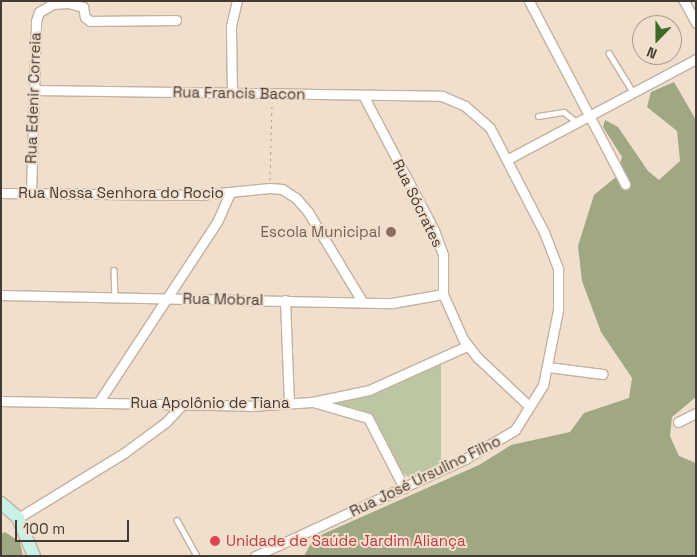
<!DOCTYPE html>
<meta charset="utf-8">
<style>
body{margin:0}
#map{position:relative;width:697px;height:557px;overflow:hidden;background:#f1dfcd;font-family:"Space Grotesk",sans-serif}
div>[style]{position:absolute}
.green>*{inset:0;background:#bdc6a3}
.forest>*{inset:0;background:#9fa882}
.path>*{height:1px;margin-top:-0.5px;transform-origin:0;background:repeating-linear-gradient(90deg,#ab9d8f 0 2.5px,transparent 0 6.5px)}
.roads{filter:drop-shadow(1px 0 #c3b1a0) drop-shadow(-1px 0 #c3b1a0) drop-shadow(0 1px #c3b1a0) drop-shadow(0 -1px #c3b1a0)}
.lane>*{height:4.5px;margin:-2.25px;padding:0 2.25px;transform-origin:2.25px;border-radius:2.25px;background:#fff}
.street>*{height:9px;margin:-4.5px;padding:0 4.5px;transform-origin:4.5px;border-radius:4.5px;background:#fff}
.secondary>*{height:12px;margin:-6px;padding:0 6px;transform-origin:6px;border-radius:6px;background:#c9f2e7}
.dots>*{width:14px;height:14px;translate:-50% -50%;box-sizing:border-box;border:2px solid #f1dfcd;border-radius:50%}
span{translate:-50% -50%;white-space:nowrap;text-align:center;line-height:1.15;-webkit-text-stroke:4px #f1dfcd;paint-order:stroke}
.street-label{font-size:15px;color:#433b34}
.education-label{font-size:15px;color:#785e54}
.right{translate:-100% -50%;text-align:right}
.health-label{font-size:15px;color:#be3a42}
.left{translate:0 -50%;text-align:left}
.frame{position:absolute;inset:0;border:2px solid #433b34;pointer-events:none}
.north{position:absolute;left:632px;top:15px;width:50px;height:50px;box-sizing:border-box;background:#f1dfcd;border:1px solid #ab9d90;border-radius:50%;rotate:202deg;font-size:14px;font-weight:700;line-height:20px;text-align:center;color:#433b34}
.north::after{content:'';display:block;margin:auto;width:18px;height:22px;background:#3f6a27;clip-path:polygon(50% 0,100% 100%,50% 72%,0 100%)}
.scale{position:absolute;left:15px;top:520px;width:114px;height:22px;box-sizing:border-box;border:2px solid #433b34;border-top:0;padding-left:6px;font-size:15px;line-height:18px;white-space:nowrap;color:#433b34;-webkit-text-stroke:4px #f1dfcd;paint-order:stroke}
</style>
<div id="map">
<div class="green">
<i style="clip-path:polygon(441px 363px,441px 465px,411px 479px,397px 468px,373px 417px,358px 409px,328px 403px,367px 396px)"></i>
</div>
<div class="forest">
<i style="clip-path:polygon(674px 82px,696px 120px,696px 397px,672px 417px,670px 436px,679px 456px,696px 463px,696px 556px,304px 556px,314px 538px,479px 465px,511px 445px,570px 432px,584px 413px,629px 398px,632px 378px,601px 332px,582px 281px,578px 246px,594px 195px,617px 176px,622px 157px,603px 127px,605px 120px,618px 127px,648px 171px,659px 180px,680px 161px,677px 131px,647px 107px,651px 92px)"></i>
<i style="clip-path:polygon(5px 532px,20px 542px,23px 556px,1px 556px,1px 534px)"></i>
</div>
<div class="path">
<i style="left:270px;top:180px;width:78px;rotate:-88.5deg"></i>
</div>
<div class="roads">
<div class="lane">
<i style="left:609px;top:53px;width:46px;rotate:58.4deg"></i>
<i style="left:538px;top:116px;width:26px;rotate:-9deg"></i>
<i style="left:564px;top:112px;width:16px;rotate:38deg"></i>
<i style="left:114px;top:270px;width:27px;rotate:88deg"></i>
<i style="left:177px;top:520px;width:41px;rotate:60.9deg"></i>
</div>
<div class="street">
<i style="left:529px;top:1px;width:207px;rotate:62.3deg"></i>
<i style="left:684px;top:1px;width:25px;rotate:61deg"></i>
<i style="left:35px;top:90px;width:407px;rotate:0.8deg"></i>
<i style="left:442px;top:96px;width:25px;rotate:23deg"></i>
<i style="left:465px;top:106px;width:33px;rotate:41deg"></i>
<i style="left:490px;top:128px;width:117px;rotate:62.6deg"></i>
<i style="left:544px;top:232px;width:40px;rotate:69deg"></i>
<i style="left:558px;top:269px;width:41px;rotate:90deg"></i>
<i style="left:558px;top:310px;width:76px;rotate:101.3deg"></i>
<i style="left:543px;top:385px;width:53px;rotate:121.9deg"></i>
<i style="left:515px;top:430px;width:58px;rotate:149.9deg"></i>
<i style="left:465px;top:459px;width:231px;rotate:155.2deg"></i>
<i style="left:232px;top:93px;width:67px;rotate:-90.9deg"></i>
<i style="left:231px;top:26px;width:26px;rotate:-77deg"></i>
<i style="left:363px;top:95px;width:153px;rotate:62.3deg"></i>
<i style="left:434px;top:230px;width:27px;rotate:70deg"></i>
<i style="left:443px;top:255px;width:39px;rotate:90deg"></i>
<i style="left:443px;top:294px;width:49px;rotate:66deg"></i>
<i style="left:463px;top:339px;width:24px;rotate:52deg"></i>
<i style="left:478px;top:358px;width:70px;rotate:43.3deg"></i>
<i style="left:508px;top:159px;width:213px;rotate:-28deg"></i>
<i style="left:1px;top:193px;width:198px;rotate:0.6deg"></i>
<i style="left:199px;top:195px;width:71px;rotate:-5.6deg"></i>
<i style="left:270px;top:188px;width:12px;rotate:5deg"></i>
<i style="left:282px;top:189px;width:17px;rotate:33deg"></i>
<i style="left:296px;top:198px;width:18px;rotate:49deg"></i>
<i style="left:308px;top:212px;width:104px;rotate:58.8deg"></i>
<i style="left:31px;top:193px;width:172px;rotate:-88.3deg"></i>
<i style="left:36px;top:21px;width:9px;rotate:-72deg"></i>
<i style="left:39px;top:12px;width:16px;rotate:-30deg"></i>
<i style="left:53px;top:4px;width:15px;rotate:-4deg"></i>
<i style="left:68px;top:3px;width:16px;rotate:15deg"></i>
<i style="left:83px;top:7px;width:10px;rotate:79deg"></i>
<i style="left:85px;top:17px;width:6px;rotate:39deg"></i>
<i style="left:90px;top:21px;width:86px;rotate:-0.7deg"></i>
<i style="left:1px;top:295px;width:391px;rotate:1.2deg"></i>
<i style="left:392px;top:303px;width:52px;rotate:-10deg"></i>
<i style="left:285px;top:300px;width:104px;rotate:87.8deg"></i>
<i style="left:548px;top:367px;width:55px;rotate:7.3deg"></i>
<i style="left:1px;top:401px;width:250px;rotate:1.1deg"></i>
<i style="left:251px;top:406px;width:61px;rotate:-3.8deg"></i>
<i style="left:312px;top:402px;width:58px;rotate:-11.9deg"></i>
<i style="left:369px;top:390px;width:107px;rotate:-24.2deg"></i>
<i style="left:313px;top:402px;width:57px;rotate:16.2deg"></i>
<i style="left:368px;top:418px;width:79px;rotate:62.8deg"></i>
<i style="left:98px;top:403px;width:217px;rotate:-56.7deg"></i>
<i style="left:217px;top:222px;width:32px;rotate:-66deg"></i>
<i style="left:678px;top:422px;width:20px;rotate:-27deg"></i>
<i style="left:18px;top:518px;width:124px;rotate:-31.5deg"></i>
<i style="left:124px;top:453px;width:52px;rotate:-36.4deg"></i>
<i style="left:166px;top:422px;width:23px;rotate:-47deg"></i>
</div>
<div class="secondary">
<i style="left:1px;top:503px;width:23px;rotate:41deg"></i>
<i style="left:18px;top:518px;width:41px;rotate:67.2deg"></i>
</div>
</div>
<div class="dots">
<i style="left:391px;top:232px;background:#8d6e63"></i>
<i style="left:215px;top:541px;background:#e0444e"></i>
</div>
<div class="street-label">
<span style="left:239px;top:93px;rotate:1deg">Rua Francis Bacon</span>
<span style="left:33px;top:98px;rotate:-88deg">Rua Edenir Correia</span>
<span style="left:121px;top:193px">Rua Nossa Senhora do Rocio</span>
<span style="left:418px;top:203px;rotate:64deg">Rua Sócrates</span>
<span style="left:223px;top:299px;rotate:1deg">Rua Mobral</span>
<span style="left:210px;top:403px">Rua Apolônio de Tiana</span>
<span style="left:425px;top:476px;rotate:-26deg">Rua José Ursulino Filho</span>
</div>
<div class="education-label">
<span class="right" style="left:381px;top:232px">Escola Municipal</span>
</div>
<div class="health-label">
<span class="left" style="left:226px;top:541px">Unidade de Saúde Jardim Aliança</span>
</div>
<div class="frame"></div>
<div class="north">N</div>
<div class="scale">100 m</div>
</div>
